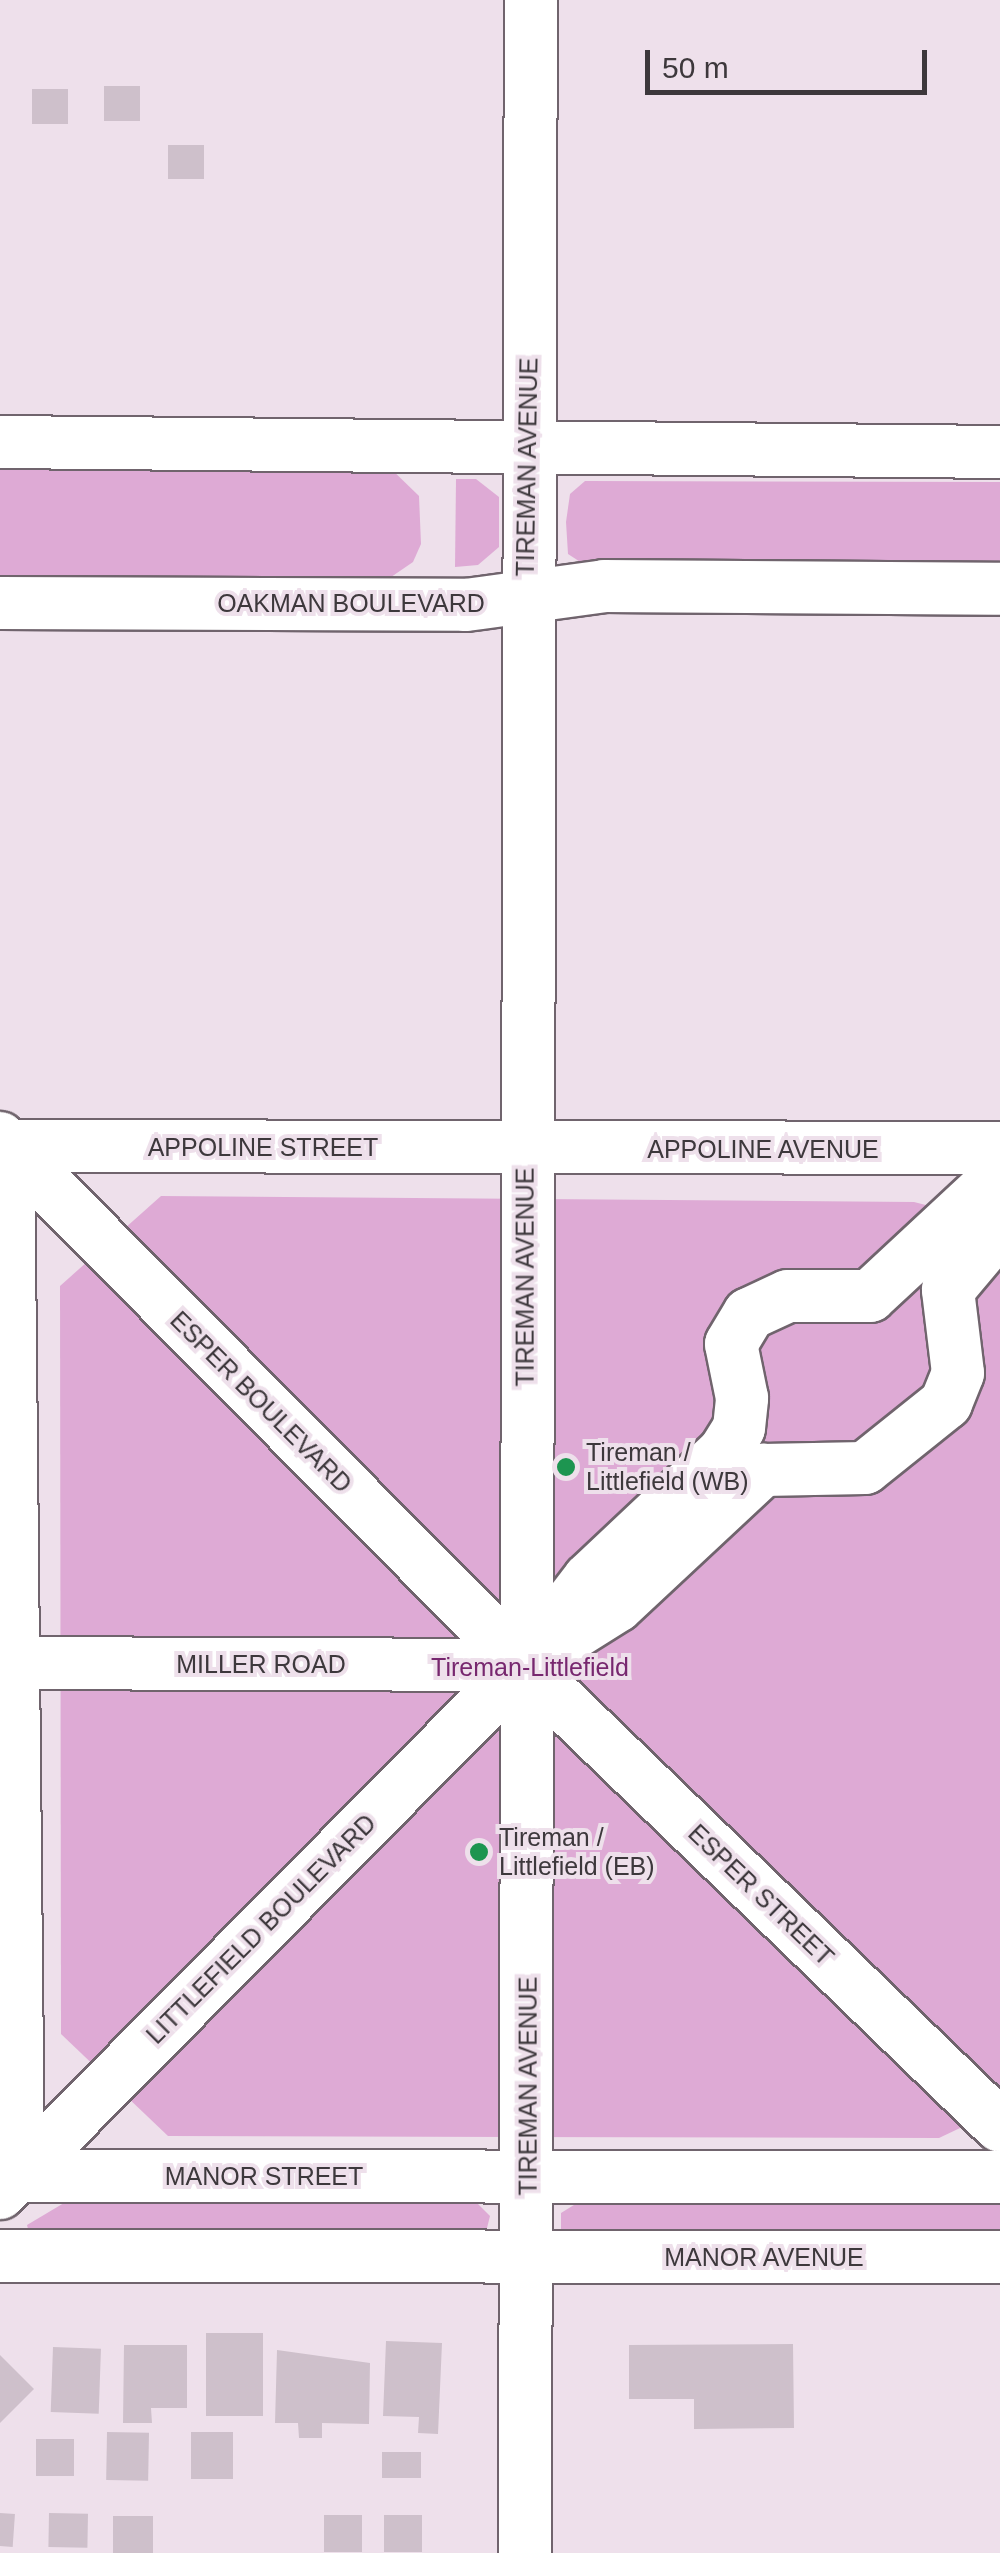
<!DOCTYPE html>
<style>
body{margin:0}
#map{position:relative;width:1000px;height:2553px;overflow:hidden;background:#eee0eb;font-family:Arial,sans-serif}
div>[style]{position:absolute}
.green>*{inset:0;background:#deaad5}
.building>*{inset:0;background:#cec0cb;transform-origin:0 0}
.roads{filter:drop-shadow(2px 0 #70646d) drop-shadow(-2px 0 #70646d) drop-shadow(0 2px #70646d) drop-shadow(0 -2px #70646d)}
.minor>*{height:52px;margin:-26px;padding:0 26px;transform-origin:26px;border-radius:26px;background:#fff}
.dots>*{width:28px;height:28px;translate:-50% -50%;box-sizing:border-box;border:5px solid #eee0eb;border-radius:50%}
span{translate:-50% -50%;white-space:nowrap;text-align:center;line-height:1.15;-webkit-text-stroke:8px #eee0eb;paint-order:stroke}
.street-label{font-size:25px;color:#3d383c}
.poi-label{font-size:25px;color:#3d383c}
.left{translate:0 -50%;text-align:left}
.park-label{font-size:25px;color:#77276f}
.scale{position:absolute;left:645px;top:50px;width:282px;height:45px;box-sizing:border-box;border:5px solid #3d383c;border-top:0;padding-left:12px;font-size:30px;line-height:35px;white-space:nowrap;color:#3d383c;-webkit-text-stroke:8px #eee0eb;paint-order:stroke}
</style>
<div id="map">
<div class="green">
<i style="clip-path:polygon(0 458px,386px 464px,419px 496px,421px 544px,413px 562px,378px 586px,0 585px)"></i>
<i style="clip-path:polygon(456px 479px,476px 479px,499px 497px,499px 547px,478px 565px,455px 567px)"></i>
<i style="clip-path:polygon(585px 481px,1000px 482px,1000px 566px,585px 565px,568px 554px,566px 522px,570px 494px)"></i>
<i style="clip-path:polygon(161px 1196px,914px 1202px,1000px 1224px,1000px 2109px,939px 2138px,168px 2136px,61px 2034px,60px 1286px)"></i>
<i style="clip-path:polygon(473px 2199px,490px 2216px,485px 2236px,30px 2237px,27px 2225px,69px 2200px)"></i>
<i style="clip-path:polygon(582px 2200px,1000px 2202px,1000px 2242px,574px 2241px,561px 2230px,561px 2213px)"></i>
</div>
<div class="building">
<i style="left:104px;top:86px;width:36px;height:35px"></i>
<i style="left:68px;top:89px;width:35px;height:36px;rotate:90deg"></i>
<i style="left:168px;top:145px;width:36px;height:34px"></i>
<i style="left:206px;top:2333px;width:57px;height:83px"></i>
<i style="clip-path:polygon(386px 2341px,442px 2343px,438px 2434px,418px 2433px,419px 2417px,383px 2416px)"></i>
<i style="clip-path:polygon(793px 2344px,794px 2428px,694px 2429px,694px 2399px,629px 2399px,629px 2345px)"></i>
<i style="clip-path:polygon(124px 2345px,187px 2345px,187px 2408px,151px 2408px,152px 2423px,123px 2423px)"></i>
<i style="left:53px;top:2347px;width:48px;height:65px;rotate:2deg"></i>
<i style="clip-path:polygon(277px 2350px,370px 2363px,369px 2424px,322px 2423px,322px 2438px,299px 2438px,298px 2423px,275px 2423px)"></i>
<i style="clip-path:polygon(0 2355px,34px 2389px,0 2423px)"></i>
<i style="left:107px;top:2432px;width:42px;height:48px;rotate:1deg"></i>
<i style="left:191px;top:2432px;width:42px;height:47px"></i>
<i style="left:36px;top:2439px;width:38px;height:37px"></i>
<i style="left:382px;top:2452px;width:39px;height:26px"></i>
<i style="left:0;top:2513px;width:15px;height:33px;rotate:4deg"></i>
<i style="left:49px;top:2513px;width:39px;height:34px;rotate:1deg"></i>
<i style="left:324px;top:2515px;width:38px;height:37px"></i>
<i style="left:384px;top:2515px;width:38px;height:37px"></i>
<i style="left:113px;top:2516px;width:40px;height:37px"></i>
</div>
<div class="roads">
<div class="minor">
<i style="left:0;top:442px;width:1000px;rotate:0.57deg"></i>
<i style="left:0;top:603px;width:466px;rotate:0.2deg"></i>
<i style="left:466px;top:605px;width:139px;rotate:-7.8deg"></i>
<i style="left:604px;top:586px;width:396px;rotate:0.4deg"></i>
<i style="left:0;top:1138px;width:742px;rotate:45.22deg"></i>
<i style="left:523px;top:1665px;width:663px;rotate:44.02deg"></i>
<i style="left:0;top:1146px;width:1000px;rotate:0.11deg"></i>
<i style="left:8px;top:1146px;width:1030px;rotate:89.44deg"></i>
<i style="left:550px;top:1648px;width:79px;rotate:-32.1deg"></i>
<i style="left:617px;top:1606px;width:200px;rotate:-43deg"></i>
<i style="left:763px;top:1470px;width:102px;rotate:-1.1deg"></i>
<i style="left:865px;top:1468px;width:104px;rotate:-38.7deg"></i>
<i style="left:946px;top:1403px;width:32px;rotate:-68deg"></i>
<i style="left:958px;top:1373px;width:84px;rotate:-96.9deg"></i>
<i style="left:948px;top:1290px;width:81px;rotate:-50deg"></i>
<i style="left:0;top:1663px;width:523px;rotate:0.22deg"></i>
<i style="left:0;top:2176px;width:1000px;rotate:0.06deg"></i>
<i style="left:0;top:2193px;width:743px;rotate:-45.27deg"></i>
<i style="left:523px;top:1665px;width:108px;rotate:-52.5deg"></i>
<i style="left:589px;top:1579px;width:185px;rotate:-43.3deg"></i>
<i style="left:724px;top:1452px;width:28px;rotate:-58deg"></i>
<i style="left:739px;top:1428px;width:30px;rotate:-84deg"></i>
<i style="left:742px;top:1398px;width:55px;rotate:-101.5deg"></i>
<i style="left:731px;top:1344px;width:35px;rotate:-59deg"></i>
<i style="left:749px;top:1314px;width:43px;rotate:-24.8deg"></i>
<i style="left:788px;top:1296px;width:82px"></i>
<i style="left:870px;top:1296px;width:178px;rotate:-42.9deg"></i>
<i style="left:0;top:2256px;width:1000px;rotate:0.06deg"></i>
<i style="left:525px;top:2553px;width:2553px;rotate:-89.87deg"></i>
</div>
</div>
<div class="dots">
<i style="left:566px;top:1467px;background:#1d9550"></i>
<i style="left:479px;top:1852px;background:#1d9550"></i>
</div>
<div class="street-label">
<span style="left:527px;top:467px;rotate:-89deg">TIREMAN AVENUE</span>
<span style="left:351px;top:603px">OAKMAN BOULEVARD</span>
<span style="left:263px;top:1147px">APPOLINE STREET</span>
<span style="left:763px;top:1149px">APPOLINE AVENUE</span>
<span style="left:525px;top:1277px;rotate:-90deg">TIREMAN AVENUE</span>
<span style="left:261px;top:1402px;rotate:45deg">ESPER BOULEVARD</span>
<span style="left:261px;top:1664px">MILLER ROAD</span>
<span style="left:761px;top:1895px;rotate:44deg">ESPER STREET</span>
<span style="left:261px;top:1929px;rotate:-45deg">LITTLEFIELD BOULEVARD</span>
<span style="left:528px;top:2086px;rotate:-90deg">TIREMAN AVENUE</span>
<span style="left:264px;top:2176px">MANOR STREET</span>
<span style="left:764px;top:2257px">MANOR AVENUE</span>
</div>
<div class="poi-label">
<span class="left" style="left:586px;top:1467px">Tireman /<br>Littlefield (WB)</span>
<span class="left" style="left:499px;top:1852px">Tireman /<br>Littlefield (EB)</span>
</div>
<div class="park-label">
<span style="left:530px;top:1667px">Tireman-Littlefield</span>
</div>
<div class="scale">50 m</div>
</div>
